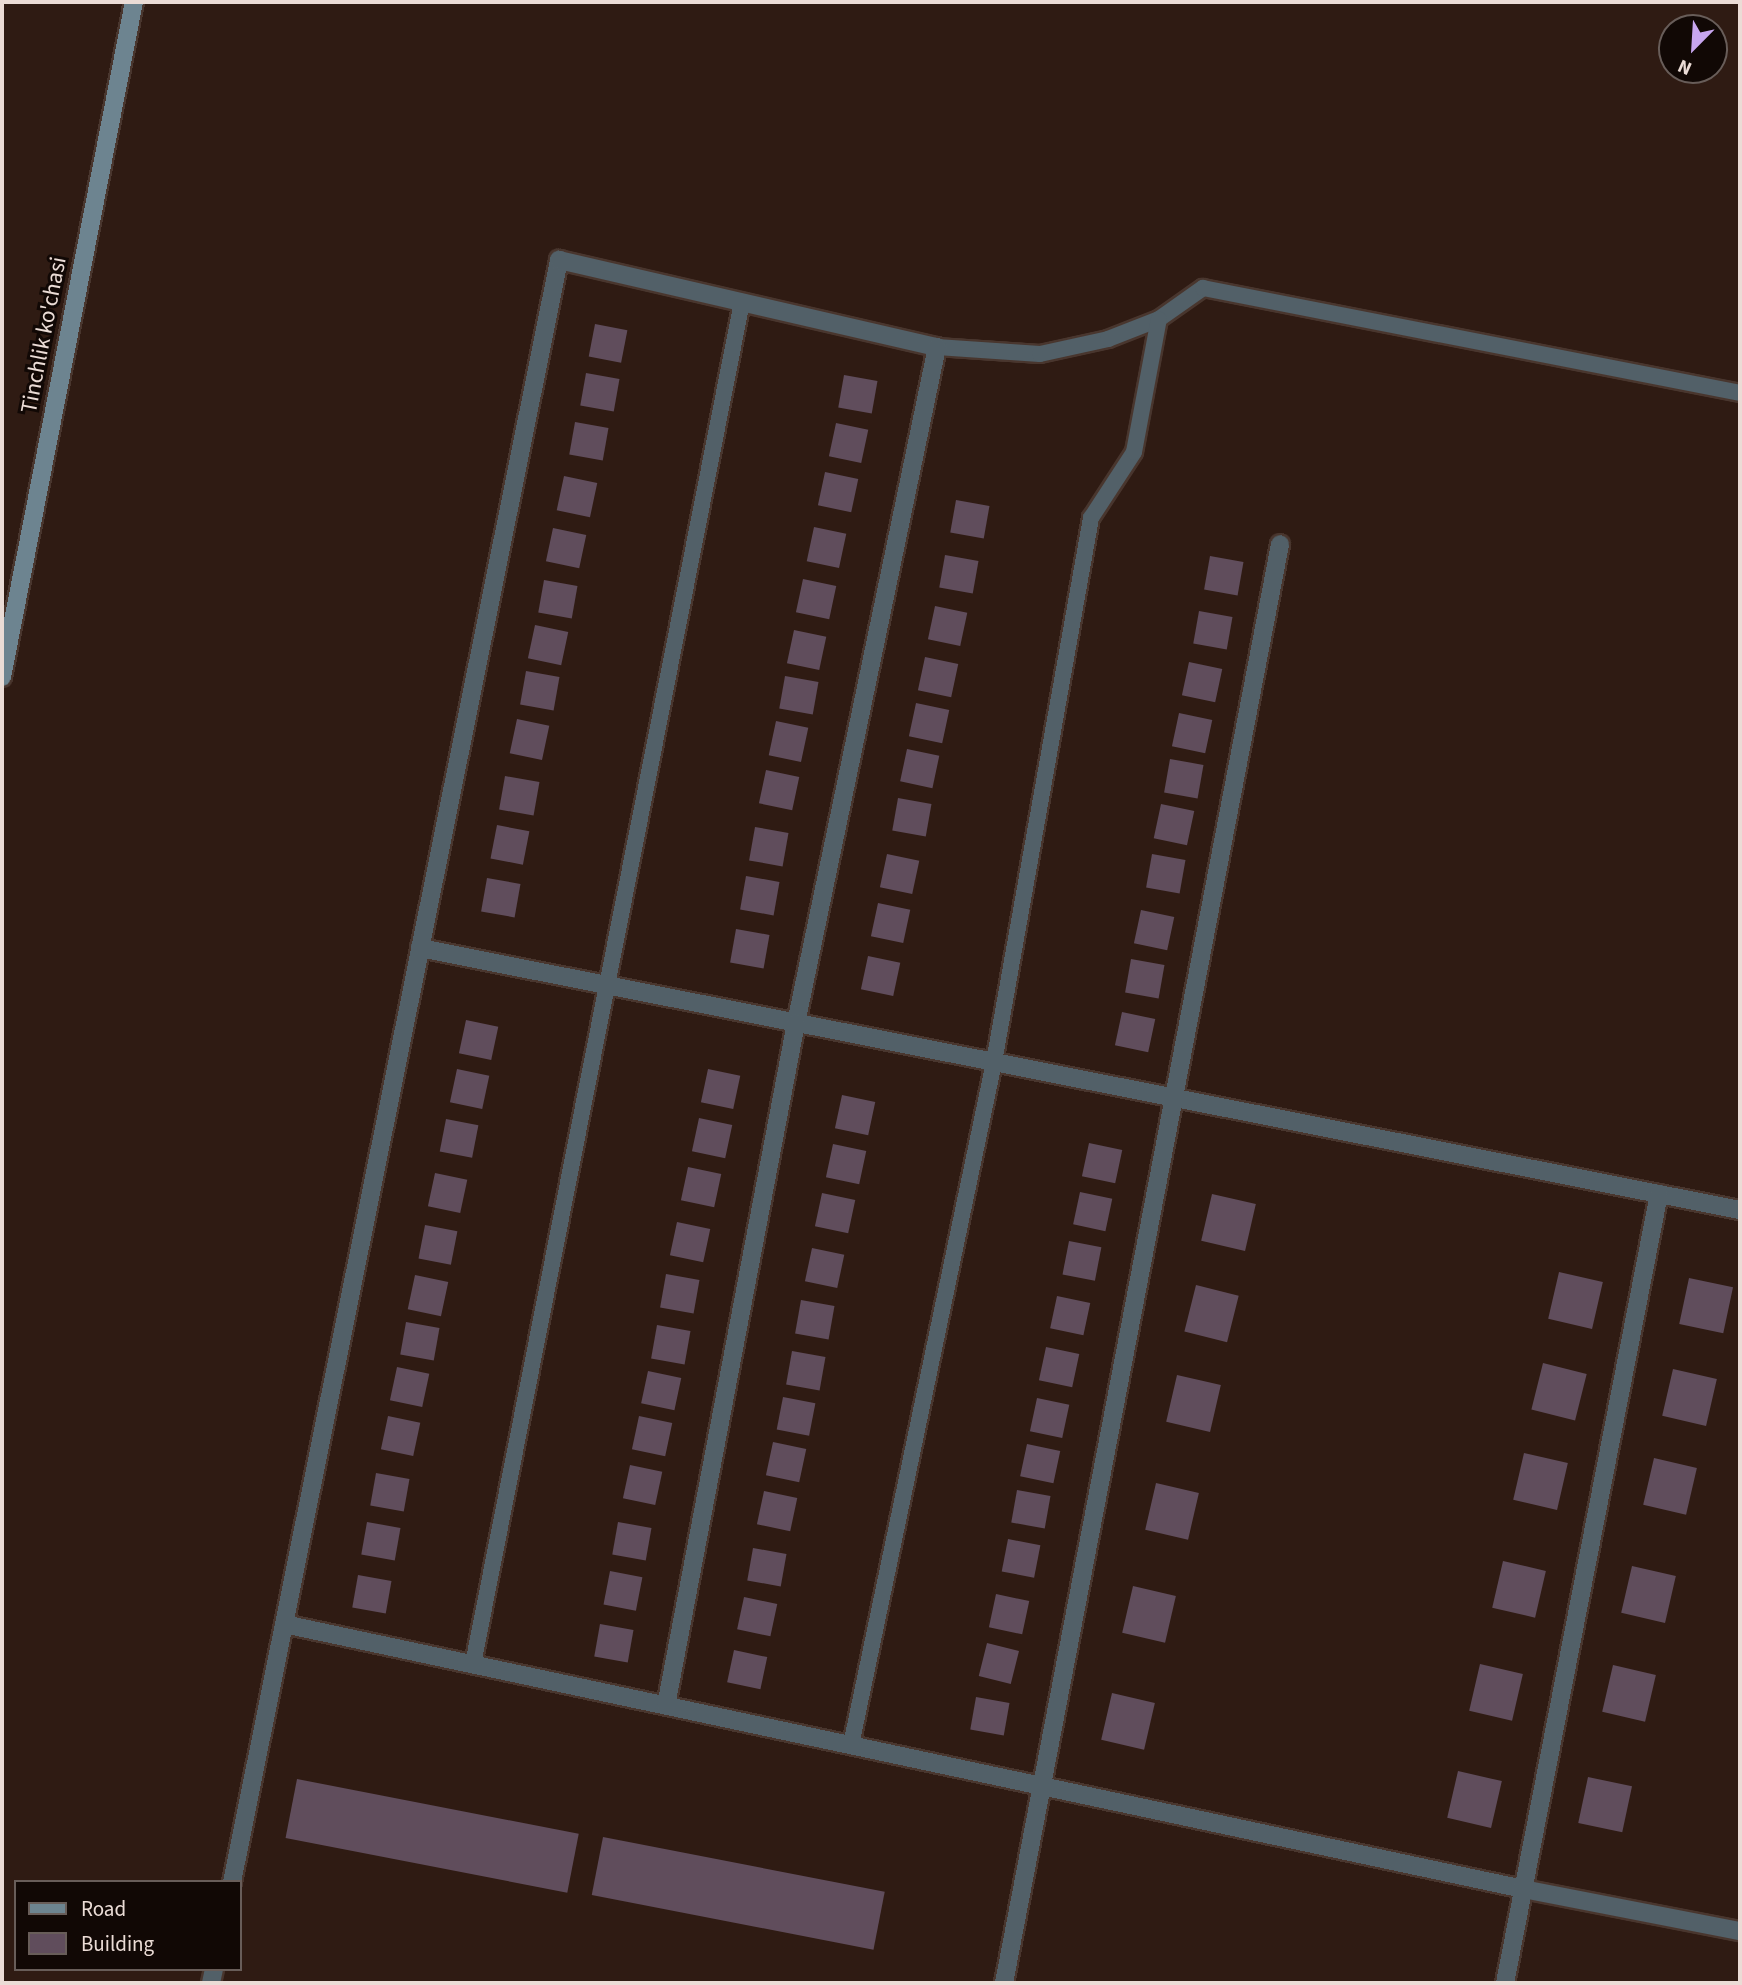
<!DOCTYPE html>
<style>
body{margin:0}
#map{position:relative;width:1742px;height:1985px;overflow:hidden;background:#2f1b13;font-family:"Source Sans 3",sans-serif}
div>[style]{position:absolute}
.building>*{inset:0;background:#604d5c;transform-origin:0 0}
.roads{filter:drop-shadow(2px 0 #49362e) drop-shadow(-2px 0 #49362e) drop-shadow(0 2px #49362e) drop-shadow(0 -2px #49362e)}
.lane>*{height:16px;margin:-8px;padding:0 8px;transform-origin:8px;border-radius:8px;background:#526068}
.street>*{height:18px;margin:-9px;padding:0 9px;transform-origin:9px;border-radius:9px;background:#526068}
.secondary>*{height:18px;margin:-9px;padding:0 9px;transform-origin:9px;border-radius:9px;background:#6d8490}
span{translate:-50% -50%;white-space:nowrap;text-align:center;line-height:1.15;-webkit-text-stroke:6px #110805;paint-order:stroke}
.street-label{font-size:23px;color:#ebdcd6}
.frame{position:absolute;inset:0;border:4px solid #ebdcd6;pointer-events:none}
.legend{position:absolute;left:14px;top:1880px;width:228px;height:91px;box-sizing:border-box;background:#110805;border:2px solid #685d59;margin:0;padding:9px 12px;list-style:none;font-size:21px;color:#ebdcd6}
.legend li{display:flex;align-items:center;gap:14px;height:35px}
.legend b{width:35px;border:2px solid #685d59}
.north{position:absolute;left:1658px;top:14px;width:70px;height:70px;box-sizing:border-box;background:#110805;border:2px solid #685d59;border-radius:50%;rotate:204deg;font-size:19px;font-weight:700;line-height:28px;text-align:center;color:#ebdcd6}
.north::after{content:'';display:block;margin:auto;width:24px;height:32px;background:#c8a6ef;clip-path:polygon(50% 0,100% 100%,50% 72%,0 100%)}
</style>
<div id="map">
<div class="building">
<i style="left:595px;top:324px;width:33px;height:33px;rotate:11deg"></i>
<i style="left:586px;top:373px;width:34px;height:33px;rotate:10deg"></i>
<i style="left:844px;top:375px;width:34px;height:33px;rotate:10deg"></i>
<i style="left:575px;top:422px;width:34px;height:33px;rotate:10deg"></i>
<i style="left:836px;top:423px;width:33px;height:34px;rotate:12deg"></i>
<i style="left:825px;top:472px;width:34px;height:34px;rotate:12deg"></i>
<i style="left:564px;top:476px;width:34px;height:35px;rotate:12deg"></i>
<i style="left:956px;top:500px;width:34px;height:33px;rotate:10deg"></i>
<i style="left:814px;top:527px;width:33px;height:35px;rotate:12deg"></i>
<i style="left:553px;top:528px;width:34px;height:34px;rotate:12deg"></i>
<i style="left:945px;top:555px;width:34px;height:33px;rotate:10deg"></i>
<i style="left:1210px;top:556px;width:34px;height:34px;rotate:10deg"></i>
<i style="left:803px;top:579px;width:34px;height:34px;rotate:12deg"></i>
<i style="left:544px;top:580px;width:34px;height:33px;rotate:10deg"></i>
<i style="left:935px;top:606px;width:33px;height:34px;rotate:12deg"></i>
<i style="left:1199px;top:611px;width:34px;height:33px;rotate:10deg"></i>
<i style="left:535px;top:625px;width:34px;height:34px;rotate:12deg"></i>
<i style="left:794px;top:630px;width:33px;height:34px;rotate:12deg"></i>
<i style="left:925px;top:657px;width:34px;height:34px;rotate:12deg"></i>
<i style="left:1189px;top:662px;width:34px;height:34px;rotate:12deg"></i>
<i style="left:526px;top:671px;width:34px;height:34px;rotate:10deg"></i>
<i style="left:785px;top:676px;width:34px;height:33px;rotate:10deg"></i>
<i style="left:916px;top:703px;width:34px;height:34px;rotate:12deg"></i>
<i style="left:1179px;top:713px;width:34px;height:34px;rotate:12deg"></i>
<i style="left:517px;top:719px;width:33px;height:35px;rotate:12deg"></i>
<i style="left:776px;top:721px;width:33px;height:35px;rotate:12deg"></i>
<i style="left:907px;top:749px;width:33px;height:33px;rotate:12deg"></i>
<i style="left:1170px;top:759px;width:34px;height:34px;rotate:10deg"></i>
<i style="left:766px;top:770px;width:34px;height:34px;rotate:12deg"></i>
<i style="left:505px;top:776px;width:35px;height:34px;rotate:10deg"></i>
<i style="left:898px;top:798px;width:34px;height:33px;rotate:10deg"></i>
<i style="left:1161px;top:804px;width:34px;height:35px;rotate:12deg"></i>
<i style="left:497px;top:825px;width:33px;height:34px;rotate:11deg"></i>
<i style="left:755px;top:827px;width:34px;height:34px;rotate:10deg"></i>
<i style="left:887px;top:854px;width:33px;height:34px;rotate:12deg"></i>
<i style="left:1152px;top:854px;width:34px;height:34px;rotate:10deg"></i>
<i style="left:746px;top:876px;width:34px;height:34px;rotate:10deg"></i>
<i style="left:487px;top:878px;width:34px;height:34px;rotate:10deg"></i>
<i style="left:878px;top:903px;width:33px;height:34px;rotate:12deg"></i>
<i style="left:1141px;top:910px;width:34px;height:34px;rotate:12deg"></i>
<i style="left:736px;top:929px;width:34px;height:34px;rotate:10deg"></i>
<i style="left:868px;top:956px;width:33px;height:34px;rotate:12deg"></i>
<i style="left:1131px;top:959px;width:34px;height:34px;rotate:10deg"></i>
<i style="left:1122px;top:1012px;width:34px;height:34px;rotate:12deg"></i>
<i style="left:466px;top:1020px;width:33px;height:34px;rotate:12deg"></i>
<i style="left:457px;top:1069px;width:33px;height:34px;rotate:12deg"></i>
<i style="left:708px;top:1069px;width:33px;height:34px;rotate:12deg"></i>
<i style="left:842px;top:1095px;width:34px;height:34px;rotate:12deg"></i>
<i style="left:699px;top:1118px;width:34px;height:34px;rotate:12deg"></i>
<i style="left:446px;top:1119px;width:33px;height:33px;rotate:11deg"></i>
<i style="left:1089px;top:1143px;width:34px;height:34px;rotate:12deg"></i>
<i style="left:833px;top:1144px;width:34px;height:34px;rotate:12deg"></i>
<i style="left:688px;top:1167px;width:34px;height:34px;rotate:12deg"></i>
<i style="left:435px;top:1173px;width:33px;height:34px;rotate:12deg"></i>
<i style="left:1080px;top:1192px;width:33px;height:33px;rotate:12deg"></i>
<i style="left:822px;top:1193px;width:34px;height:34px;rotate:12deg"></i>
<i style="left:1212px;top:1194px;width:45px;height:48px;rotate:13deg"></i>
<i style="left:677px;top:1222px;width:34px;height:34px;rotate:12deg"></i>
<i style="left:425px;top:1225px;width:33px;height:34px;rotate:11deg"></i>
<i style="left:1069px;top:1241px;width:33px;height:34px;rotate:11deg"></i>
<i style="left:812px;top:1248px;width:33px;height:34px;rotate:12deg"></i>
<i style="left:1559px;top:1272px;width:45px;height:48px;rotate:13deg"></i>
<i style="left:666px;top:1274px;width:34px;height:34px;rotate:10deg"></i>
<i style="left:415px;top:1275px;width:34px;height:35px;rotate:12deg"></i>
<i style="left:1689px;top:1278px;width:45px;height:47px;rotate:12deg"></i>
<i style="left:1196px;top:1285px;width:44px;height:48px;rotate:14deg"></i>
<i style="left:1057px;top:1296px;width:34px;height:33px;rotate:12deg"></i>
<i style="left:801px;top:1300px;width:34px;height:34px;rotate:10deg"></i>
<i style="left:406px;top:1322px;width:34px;height:33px;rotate:10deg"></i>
<i style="left:657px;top:1325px;width:34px;height:34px;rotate:10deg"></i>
<i style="left:1046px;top:1347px;width:34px;height:34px;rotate:12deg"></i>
<i style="left:792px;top:1351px;width:34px;height:34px;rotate:10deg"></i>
<i style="left:1543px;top:1363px;width:45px;height:48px;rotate:14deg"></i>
<i style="left:397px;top:1367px;width:33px;height:34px;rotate:12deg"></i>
<i style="left:1673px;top:1369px;width:45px;height:48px;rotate:13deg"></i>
<i style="left:648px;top:1371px;width:34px;height:33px;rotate:12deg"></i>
<i style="left:1177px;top:1375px;width:45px;height:48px;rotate:13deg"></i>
<i style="left:783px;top:1397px;width:33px;height:33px;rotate:11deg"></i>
<i style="left:1037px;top:1398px;width:33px;height:34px;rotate:12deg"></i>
<i style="left:388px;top:1416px;width:33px;height:34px;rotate:12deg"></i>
<i style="left:639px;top:1416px;width:34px;height:34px;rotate:12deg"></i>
<i style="left:773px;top:1442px;width:34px;height:34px;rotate:12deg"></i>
<i style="left:1027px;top:1444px;width:34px;height:33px;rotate:12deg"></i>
<i style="left:1524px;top:1453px;width:45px;height:48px;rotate:13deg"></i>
<i style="left:1654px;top:1458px;width:44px;height:48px;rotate:13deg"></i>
<i style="left:630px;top:1465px;width:33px;height:34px;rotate:12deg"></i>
<i style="left:376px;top:1473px;width:34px;height:33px;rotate:10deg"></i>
<i style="left:1156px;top:1483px;width:44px;height:48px;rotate:13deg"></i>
<i style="left:1017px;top:1490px;width:34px;height:33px;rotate:10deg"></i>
<i style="left:764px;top:1491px;width:34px;height:34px;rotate:12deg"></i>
<i style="left:367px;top:1522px;width:34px;height:33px;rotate:10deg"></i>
<i style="left:618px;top:1522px;width:34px;height:33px;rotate:10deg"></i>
<i style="left:1008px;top:1539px;width:33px;height:33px;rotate:11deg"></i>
<i style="left:753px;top:1548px;width:34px;height:33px;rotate:10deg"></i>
<i style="left:1503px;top:1561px;width:44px;height:48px;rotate:13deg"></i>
<i style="left:1632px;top:1566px;width:45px;height:48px;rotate:13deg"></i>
<i style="left:610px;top:1571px;width:33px;height:34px;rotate:11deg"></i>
<i style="left:358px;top:1575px;width:34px;height:33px;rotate:10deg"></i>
<i style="left:1133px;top:1586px;width:44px;height:48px;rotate:13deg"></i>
<i style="left:996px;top:1594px;width:34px;height:34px;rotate:12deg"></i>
<i style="left:744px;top:1597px;width:34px;height:33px;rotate:12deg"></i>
<i style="left:600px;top:1624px;width:34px;height:33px;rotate:10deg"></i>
<i style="left:987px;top:1643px;width:33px;height:34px;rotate:14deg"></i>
<i style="left:734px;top:1650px;width:34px;height:33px;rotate:12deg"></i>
<i style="left:1480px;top:1664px;width:44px;height:48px;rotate:13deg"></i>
<i style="left:1613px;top:1665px;width:44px;height:48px;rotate:13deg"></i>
<i style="left:1112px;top:1693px;width:44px;height:48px;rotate:13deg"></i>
<i style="left:976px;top:1697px;width:34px;height:33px;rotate:10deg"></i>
<i style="left:1458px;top:1771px;width:45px;height:48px;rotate:13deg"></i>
<i style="left:1588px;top:1777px;width:45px;height:47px;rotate:12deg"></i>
<i style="left:297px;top:1779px;width:287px;height:60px;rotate:11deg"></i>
<i style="left:603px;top:1837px;width:287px;height:59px;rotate:11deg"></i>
</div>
<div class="roads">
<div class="lane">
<i style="left:937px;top:347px;width:103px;rotate:3.9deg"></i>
<i style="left:1040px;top:354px;width:70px;rotate:-12.4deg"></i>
<i style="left:1108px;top:339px;width:55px;rotate:-21.4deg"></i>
<i style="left:1159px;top:319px;width:54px;rotate:-35.2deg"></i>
<i style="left:1203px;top:288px;width:547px;rotate:11.06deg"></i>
<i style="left:473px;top:1664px;width:1388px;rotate:-78.83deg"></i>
<i style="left:851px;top:1745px;width:698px;rotate:-78.17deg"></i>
<i style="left:994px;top:1062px;width:553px;rotate:-79.89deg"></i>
<i style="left:1091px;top:518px;width:79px;rotate:-56.9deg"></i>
<i style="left:1134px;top:452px;width:135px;rotate:-79.4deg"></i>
</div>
<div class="street">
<i style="left:420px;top:948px;width:1346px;rotate:11.23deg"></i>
<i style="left:284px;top:1624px;width:1267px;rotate:12.07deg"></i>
<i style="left:1523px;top:1889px;width:221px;rotate:11deg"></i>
<i style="left:232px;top:1882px;width:1655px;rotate:-78.6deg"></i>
<i style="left:559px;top:260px;width:388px;rotate:13deg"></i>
<i style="left:937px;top:347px;width:691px;rotate:101.78deg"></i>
<i style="left:796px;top:1023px;width:695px;rotate:100.78deg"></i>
<i style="left:211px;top:1983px;width:14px;rotate:-78deg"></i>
<i style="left:1004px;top:1983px;width:1465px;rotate:-79.14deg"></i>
<i style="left:1505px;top:1983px;width:804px;rotate:-78.96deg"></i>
</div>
<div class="secondary">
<i style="left:2px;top:677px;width:688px;rotate:-78.94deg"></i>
</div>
</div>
<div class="street-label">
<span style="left:44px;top:335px;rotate:-79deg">Tinchlik ko'chasi</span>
</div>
<div class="frame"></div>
<ul class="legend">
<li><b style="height:9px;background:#6d8490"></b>Road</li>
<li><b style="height:19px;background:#604d5c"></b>Building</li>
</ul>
<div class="north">N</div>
</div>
